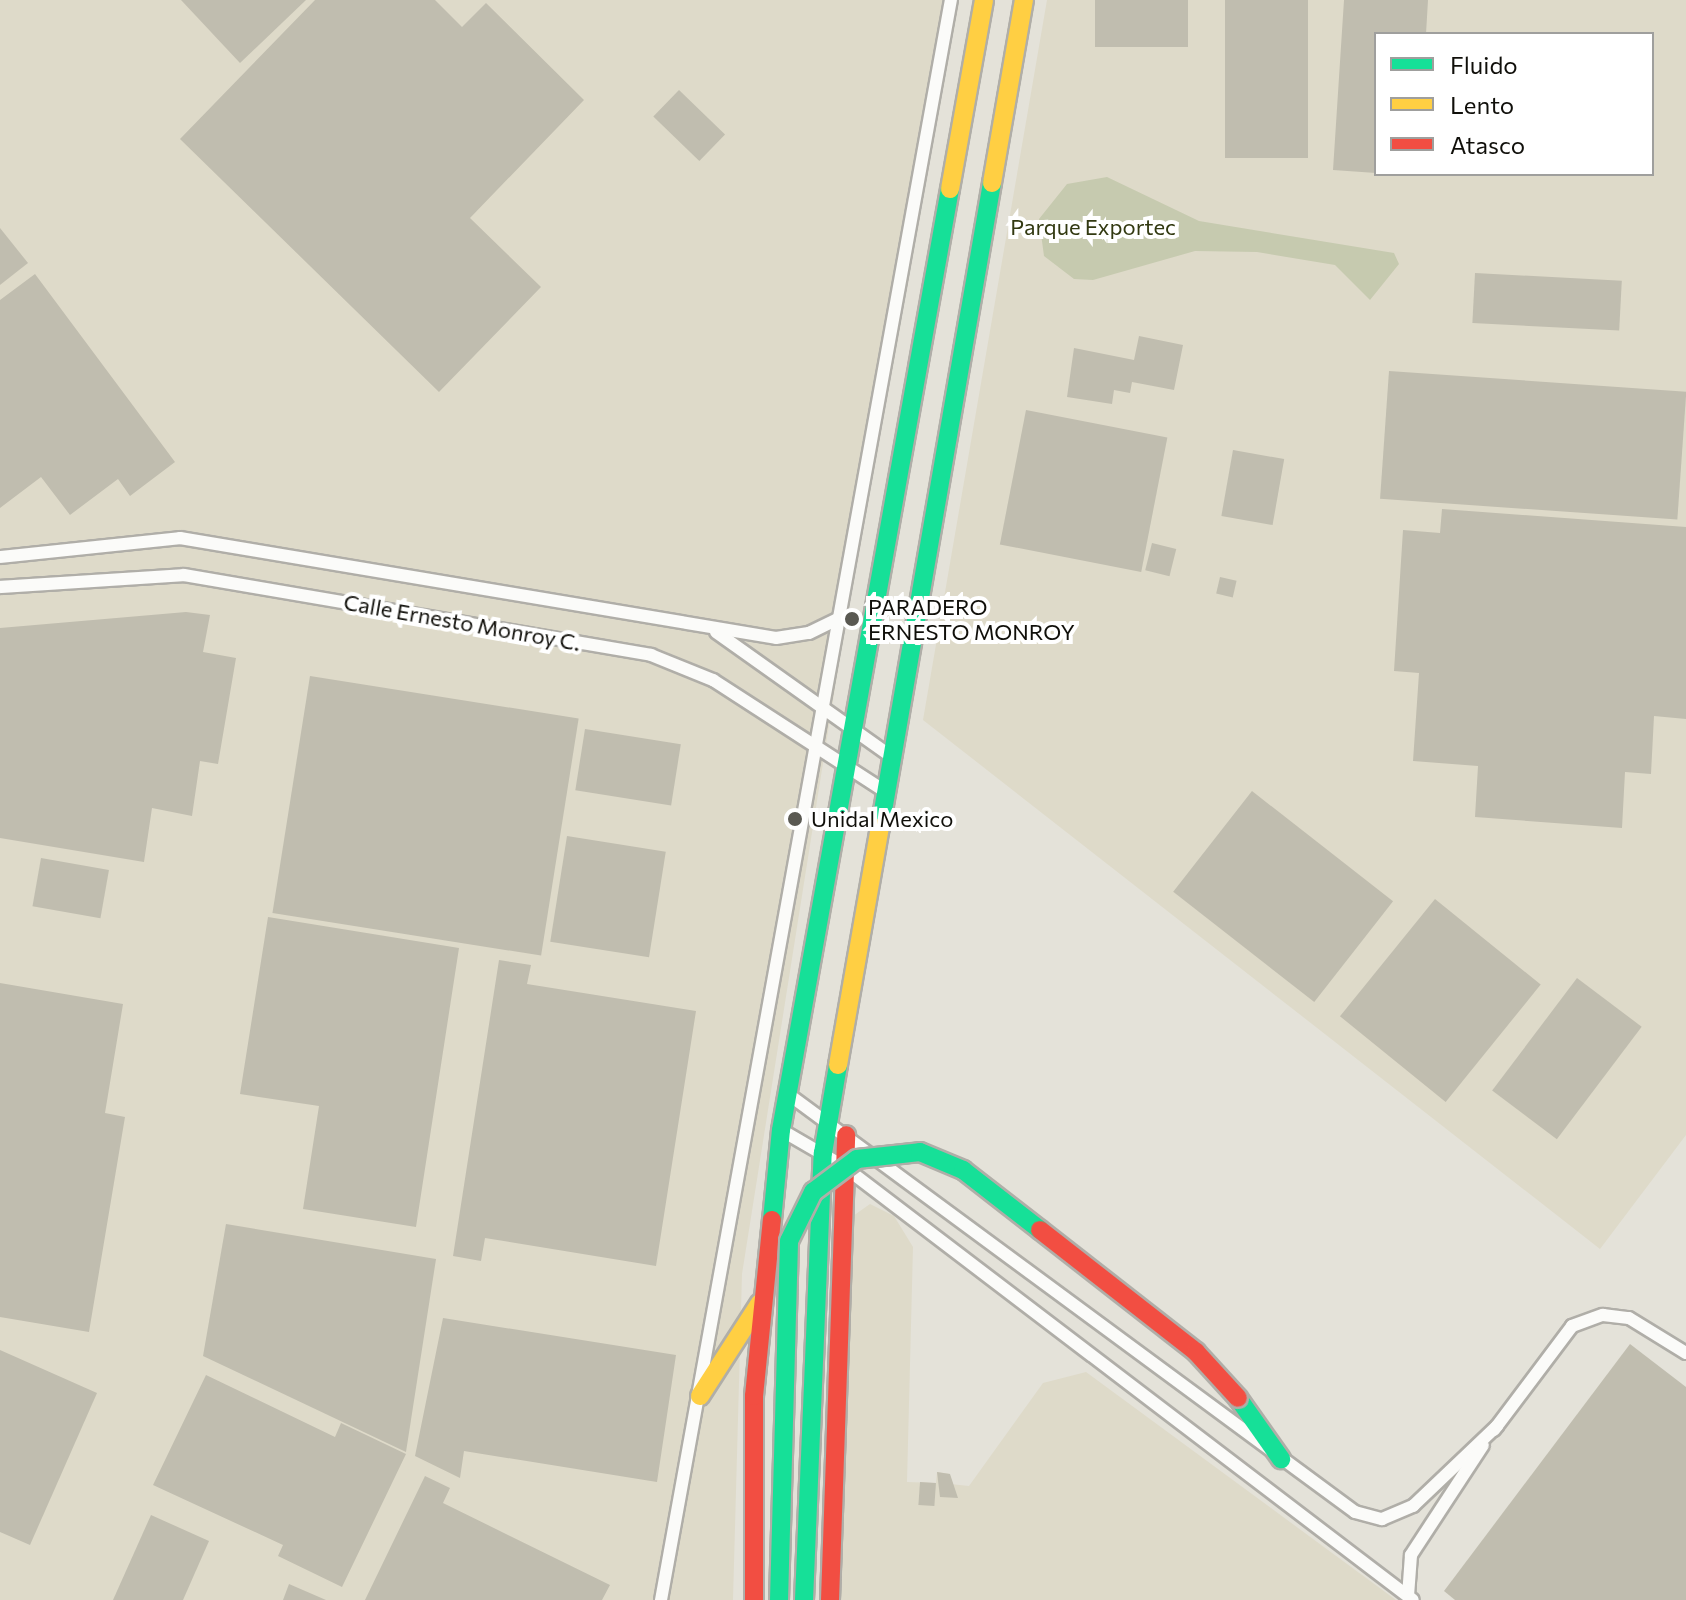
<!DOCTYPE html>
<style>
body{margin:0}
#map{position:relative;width:1686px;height:1600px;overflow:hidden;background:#e4e2d9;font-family:Commissioner,sans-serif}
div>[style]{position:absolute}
.built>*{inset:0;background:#dedac9}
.green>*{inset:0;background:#c6caaf}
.building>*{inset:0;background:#c0bdaf;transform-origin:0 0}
.roads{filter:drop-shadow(2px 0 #b0aea8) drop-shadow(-2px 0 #b0aea8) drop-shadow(0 2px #b0aea8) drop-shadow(0 -2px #b0aea8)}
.street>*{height:12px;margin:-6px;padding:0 6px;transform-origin:6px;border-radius:6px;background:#fbfbf9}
.fast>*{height:18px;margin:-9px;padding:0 9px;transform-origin:9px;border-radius:9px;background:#16e098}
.slow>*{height:18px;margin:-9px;padding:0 9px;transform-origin:9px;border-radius:9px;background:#ffcf43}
.jam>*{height:18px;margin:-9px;padding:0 9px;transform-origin:9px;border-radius:9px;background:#f24e42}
.bridges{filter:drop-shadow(2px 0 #b0aea8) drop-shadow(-2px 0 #b0aea8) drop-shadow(0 2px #b0aea8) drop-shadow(0 -2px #b0aea8)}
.fast-bridge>*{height:18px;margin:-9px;padding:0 9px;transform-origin:9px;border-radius:9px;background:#16e098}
.jam-bridge>*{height:18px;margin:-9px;padding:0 9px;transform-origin:9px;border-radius:9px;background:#f24e42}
.dots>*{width:22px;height:22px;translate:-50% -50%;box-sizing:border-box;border:4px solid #fff;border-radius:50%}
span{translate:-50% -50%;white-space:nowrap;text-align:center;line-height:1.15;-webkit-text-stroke:8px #fff;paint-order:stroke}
.park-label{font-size:22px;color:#323911}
.poi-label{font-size:22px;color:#100f0a}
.left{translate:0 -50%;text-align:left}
.street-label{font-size:22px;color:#100f0a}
.legend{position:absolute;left:1374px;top:32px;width:280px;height:144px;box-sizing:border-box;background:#fff;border:2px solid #9f9f9d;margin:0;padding:10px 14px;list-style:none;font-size:24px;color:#100f0a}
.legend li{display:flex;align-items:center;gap:16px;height:40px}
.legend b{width:40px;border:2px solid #9f9f9d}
</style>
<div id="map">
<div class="built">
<i style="clip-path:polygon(0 0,944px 0,742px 1274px,733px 1600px,0 1600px)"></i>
<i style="clip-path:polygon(evenodd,1047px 0,1686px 0,1686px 1135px,1600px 1249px,923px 720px,1047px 0,1376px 34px,1652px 34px,1652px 174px,1376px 174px,1376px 34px)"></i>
<i style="clip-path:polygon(870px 1204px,894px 1216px,913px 1247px,907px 1482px,936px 1483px,937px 1472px,950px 1474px,950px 1484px,969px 1486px,1043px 1383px,1086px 1372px,1396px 1600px,837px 1600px,853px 1216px)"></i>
</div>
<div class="green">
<i style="clip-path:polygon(1107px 177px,1199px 221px,1394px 253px,1399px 264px,1370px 300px,1335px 265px,1257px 252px,1195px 251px,1093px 280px,1074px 279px,1044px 256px,1039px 219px,1067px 184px)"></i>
</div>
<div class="building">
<i style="clip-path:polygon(181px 0,306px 0,240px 63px)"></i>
<i style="clip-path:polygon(315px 0,435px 0,462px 27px,486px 3px,584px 100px,470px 218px,541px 287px,439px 392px,180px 139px)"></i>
<i style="left:1095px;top:0;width:93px;height:47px"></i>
<i style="left:1225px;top:0;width:83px;height:158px"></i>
<i style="clip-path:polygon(1344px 0,1428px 0,1426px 34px,1376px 34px,1376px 173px,1333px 170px)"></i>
<i style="left:679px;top:90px;width:64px;height:37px;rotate:44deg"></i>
<i style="clip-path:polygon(0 228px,28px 263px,0 285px)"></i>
<i style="left:1475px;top:273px;width:147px;height:50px;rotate:3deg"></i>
<i style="clip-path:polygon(35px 274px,175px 462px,130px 496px,118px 479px,70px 515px,41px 477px,0 508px,0 300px)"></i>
<i style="clip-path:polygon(1139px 336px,1183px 345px,1174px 390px,1132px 382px,1130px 393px,1114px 390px,1112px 404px,1067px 397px,1074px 348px,1134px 360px)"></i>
<i style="left:1389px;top:371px;width:298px;height:128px;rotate:4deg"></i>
<i style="left:1026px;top:410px;width:144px;height:137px;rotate:11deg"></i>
<i style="left:1233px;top:450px;width:52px;height:67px;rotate:10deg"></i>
<i style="clip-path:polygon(1442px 509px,1686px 527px,1686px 719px,1654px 716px,1651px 774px,1625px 772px,1622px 828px,1475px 817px,1478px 766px,1413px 761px,1419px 673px,1394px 671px,1403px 530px,1440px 533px)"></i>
<i style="left:1152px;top:543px;width:25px;height:28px;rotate:14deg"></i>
<i style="left:1220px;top:577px;width:17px;height:17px;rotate:13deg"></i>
<i style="clip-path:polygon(186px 612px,210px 615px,203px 652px,236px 658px,218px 764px,200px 761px,192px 816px,152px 808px,144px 862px,0 838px,0 628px)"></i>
<i style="left:310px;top:676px;width:272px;height:240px;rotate:9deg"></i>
<i style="left:585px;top:729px;width:97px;height:62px;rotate:9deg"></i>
<i style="left:1252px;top:791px;width:179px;height:128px;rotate:38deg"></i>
<i style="left:567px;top:836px;width:100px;height:107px;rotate:9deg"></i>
<i style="left:41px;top:858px;width:69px;height:49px;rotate:10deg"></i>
<i style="left:1435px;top:899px;width:136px;height:151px;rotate:39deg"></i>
<i style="clip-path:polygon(268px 917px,459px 948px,416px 1227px,303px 1209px,319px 1106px,240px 1094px)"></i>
<i style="clip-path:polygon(499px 960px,531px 965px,527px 984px,696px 1011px,656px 1266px,485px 1238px,481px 1261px,453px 1256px)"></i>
<i style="left:1577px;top:978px;width:81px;height:141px;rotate:37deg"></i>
<i style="clip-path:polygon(0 983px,123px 1004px,105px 1113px,125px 1117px,89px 1332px,0 1317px)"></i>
<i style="clip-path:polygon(226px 1224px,436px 1259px,406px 1452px,203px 1356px)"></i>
<i style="clip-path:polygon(443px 1318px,676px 1355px,657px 1482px,464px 1451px,460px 1478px,415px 1456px)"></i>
<i style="clip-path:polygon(1630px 1344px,1686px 1387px,1686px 1600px,1455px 1600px,1444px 1591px)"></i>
<i style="clip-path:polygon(0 1350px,97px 1393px,30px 1545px,0 1532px)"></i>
<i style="clip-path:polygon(206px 1375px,335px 1437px,341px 1423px,406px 1454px,342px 1587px,278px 1556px,283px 1545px,153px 1485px)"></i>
<i style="clip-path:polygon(937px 1472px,950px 1474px,958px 1498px,940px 1497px)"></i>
<i style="clip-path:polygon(425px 1476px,450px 1488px,443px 1503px,610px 1585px,602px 1600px,365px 1600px)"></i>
<i style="left:920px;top:1482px;width:16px;height:23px;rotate:4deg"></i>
<i style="clip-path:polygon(151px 1515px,209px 1541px,183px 1600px,113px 1600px)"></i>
<i style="clip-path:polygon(289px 1584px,326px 1600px,283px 1600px)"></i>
</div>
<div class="roads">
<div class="street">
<i style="left:0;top:557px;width:181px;rotate:-6deg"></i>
<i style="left:180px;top:538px;width:604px;rotate:9.52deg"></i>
<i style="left:776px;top:638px;width:33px;rotate:-9deg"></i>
<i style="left:809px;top:633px;width:39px;rotate:-26deg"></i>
<i style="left:0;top:587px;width:184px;rotate:-3.7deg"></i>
<i style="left:184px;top:575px;width:474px;rotate:9.7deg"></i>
<i style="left:651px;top:655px;width:67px;rotate:22deg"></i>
<i style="left:713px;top:680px;width:206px;rotate:32.9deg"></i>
<i style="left:716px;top:632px;width:217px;rotate:35.4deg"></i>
<i style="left:788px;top:1094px;width:704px;rotate:36.4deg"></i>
<i style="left:1355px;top:1512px;width:28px;rotate:15deg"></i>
<i style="left:1382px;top:1519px;width:34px;rotate:-23deg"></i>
<i style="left:1413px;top:1506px;width:116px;rotate:-43.6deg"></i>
<i style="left:781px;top:1130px;width:72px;rotate:30.1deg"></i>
<i style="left:843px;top:1166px;width:716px;rotate:37.29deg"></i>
<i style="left:1494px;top:1430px;width:130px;rotate:-53.1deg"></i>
<i style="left:1572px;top:1326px;width:33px;rotate:-20deg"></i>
<i style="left:1603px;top:1315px;width:26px;rotate:7deg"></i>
<i style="left:1629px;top:1318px;width:67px;rotate:31.6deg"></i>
<i style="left:1408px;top:1596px;width:41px;rotate:-85.8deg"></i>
<i style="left:1411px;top:1555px;width:131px;rotate:-56.8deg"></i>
<i style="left:661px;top:1600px;width:1626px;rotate:-79.73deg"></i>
</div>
<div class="fast">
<i style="left:880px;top:828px;width:655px;rotate:-80.15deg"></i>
<i style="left:772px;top:1220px;width:90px;rotate:-84.3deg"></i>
<i style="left:781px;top:1130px;width:956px;rotate:-79.82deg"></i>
<i style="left:1238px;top:1398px;width:75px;rotate:54.8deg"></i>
<i style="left:804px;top:1600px;width:447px;rotate:-87.6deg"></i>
<i style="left:823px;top:1153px;width:89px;rotate:-80.3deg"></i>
</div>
<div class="slow">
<i style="left:992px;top:183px;width:186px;rotate:-80.1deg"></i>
<i style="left:950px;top:189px;width:192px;rotate:-79.8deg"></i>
<i style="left:838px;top:1065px;width:241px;rotate:-80deg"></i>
<i style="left:700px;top:1396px;width:111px;rotate:-57.2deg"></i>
</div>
<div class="jam">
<i style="left:754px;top:1600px;width:204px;rotate:-90deg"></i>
<i style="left:754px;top:1396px;width:177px;rotate:-84.2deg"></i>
<i style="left:830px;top:1600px;width:465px;rotate:-88deg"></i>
</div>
</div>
<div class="bridges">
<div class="fast-bridge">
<i style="left:779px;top:1600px;width:359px;rotate:-88.4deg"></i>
<i style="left:789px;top:1241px;width:55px;rotate:-63.9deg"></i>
<i style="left:813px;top:1192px;width:55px;rotate:-36.9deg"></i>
<i style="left:857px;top:1159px;width:63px;rotate:-6.3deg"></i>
<i style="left:920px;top:1152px;width:47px;rotate:22.7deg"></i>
<i style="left:963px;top:1170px;width:98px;rotate:37.9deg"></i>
</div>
<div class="jam-bridge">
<i style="left:1040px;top:1230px;width:198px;rotate:38deg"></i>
<i style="left:1196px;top:1352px;width:62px;rotate:47.6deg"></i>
</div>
</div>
<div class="dots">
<i style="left:852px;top:619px;background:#5a5952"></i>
<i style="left:795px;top:819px;background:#5a5952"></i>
</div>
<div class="park-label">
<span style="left:1093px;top:227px">Parque Exportec</span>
</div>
<div class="poi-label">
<span class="left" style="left:868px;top:619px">PARADERO<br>ERNESTO MONROY</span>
<span class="left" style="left:811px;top:819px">Unidal Mexico</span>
</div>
<div class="street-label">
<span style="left:462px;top:622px;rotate:10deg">Calle Ernesto Monroy C.</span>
</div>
<ul class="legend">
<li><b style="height:10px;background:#16e098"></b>Fluido</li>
<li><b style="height:10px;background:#ffcf43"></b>Lento</li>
<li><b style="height:10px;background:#f24e42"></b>Atasco</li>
</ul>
</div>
